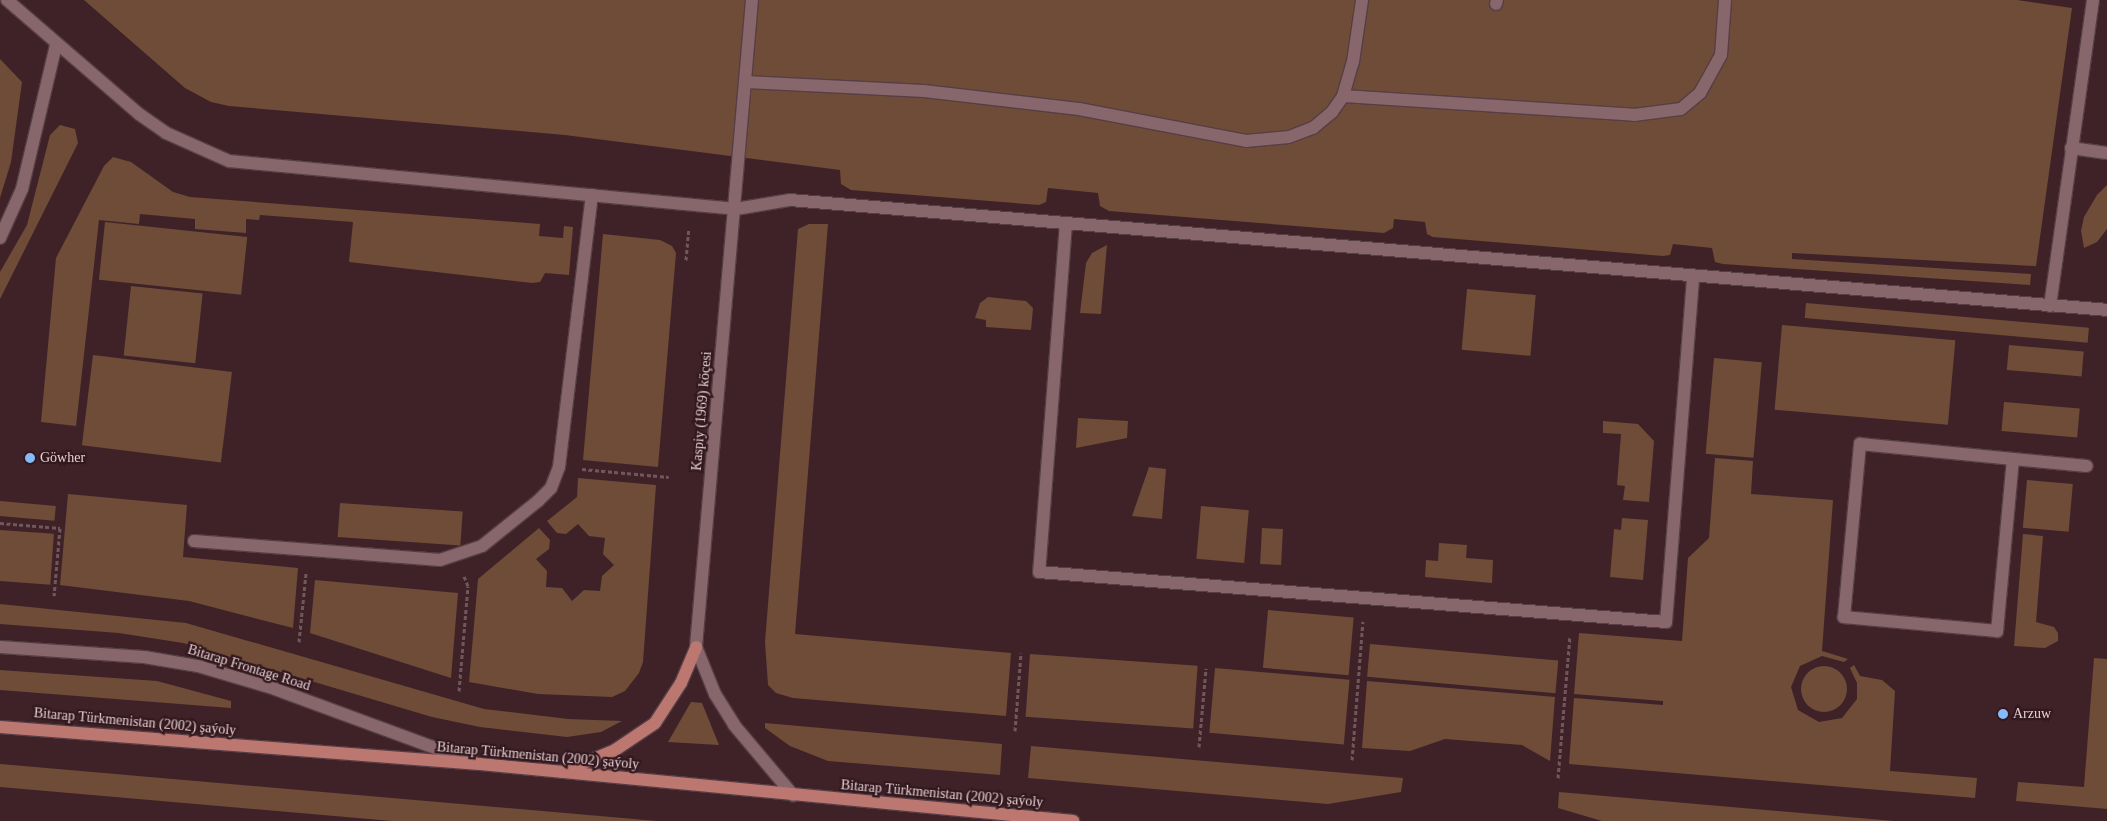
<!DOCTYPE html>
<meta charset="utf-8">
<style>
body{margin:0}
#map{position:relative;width:2107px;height:821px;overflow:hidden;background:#3e2228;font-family:"Times New Roman",serif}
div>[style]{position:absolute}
.green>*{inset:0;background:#6f4c37;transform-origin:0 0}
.round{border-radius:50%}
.path>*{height:3px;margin-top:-1.5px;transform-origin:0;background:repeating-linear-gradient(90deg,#71575c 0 4px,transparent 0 6.5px)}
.roads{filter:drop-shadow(1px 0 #563e44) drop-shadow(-1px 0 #563e44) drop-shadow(0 1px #563e44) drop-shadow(0 -1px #563e44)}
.minor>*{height:12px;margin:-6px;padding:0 6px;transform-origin:6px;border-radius:6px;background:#87666c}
.major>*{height:12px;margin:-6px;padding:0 6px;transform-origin:6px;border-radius:6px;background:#bb7770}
.dots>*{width:14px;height:14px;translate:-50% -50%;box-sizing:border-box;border:2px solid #33181e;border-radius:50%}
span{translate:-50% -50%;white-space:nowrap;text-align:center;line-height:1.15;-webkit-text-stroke:4.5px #33181e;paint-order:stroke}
.street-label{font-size:14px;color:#e4d1d4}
.poi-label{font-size:14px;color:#e4d1d4}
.left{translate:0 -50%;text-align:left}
</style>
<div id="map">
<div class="green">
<i style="clip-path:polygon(84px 0,2017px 0,2072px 8px,2036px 266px,1792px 253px,1792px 259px,2031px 274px,2030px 285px,1723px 264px,1715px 262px,1712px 248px,1673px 244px,1670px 255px,1663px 256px,1433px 237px,1427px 234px,1425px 222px,1394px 219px,1393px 228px,1384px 233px,1109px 211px,1100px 206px,1098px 193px,1048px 188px,1046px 202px,1039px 205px,851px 190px,841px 184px,840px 170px,565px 135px,229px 106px,211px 102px,185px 88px)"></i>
<i style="clip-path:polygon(0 59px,22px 82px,11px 162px,0 198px)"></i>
<i style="clip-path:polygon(60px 125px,75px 129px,78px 143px,0 299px,0 272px,27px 225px,50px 135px)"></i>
<i style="clip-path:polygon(113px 157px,131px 162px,173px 192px,190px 197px,540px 224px,539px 236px,563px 238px,564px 226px,573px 227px,569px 275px,545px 273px,540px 282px,532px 283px,349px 262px,353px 222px,260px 215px,259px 220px,246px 219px,246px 233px,195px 229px,195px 219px,140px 214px,139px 224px,99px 220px,76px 426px,41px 422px,56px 258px,104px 166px)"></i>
<i style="clip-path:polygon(2107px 185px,2107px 229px,2097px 242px,2084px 248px,2081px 231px,2084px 217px,2097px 195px)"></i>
<i style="left:105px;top:222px;width:143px;height:58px;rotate:6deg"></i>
<i style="clip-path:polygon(809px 224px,828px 224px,795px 634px,1011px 653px,1006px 716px,793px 698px,776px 693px,768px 685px,765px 642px,798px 229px)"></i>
<i style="clip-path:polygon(603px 234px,660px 240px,672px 246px,676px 253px,658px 467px,583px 460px)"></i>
<i style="clip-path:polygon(1107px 245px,1101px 314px,1080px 313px,1086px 263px,1092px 253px)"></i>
<i style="left:131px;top:286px;width:72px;height:70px;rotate:6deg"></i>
<i style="left:1467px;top:289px;width:69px;height:61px;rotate:5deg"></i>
<i style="clip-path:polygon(988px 297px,1026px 301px,1033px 308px,1031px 330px,986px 327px,986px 320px,975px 318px,980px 303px)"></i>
<i style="left:1806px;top:303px;width:284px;height:15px;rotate:5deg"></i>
<i style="left:1782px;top:325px;width:174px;height:85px;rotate:5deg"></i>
<i style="left:2009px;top:345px;width:75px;height:25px;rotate:5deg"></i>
<i style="left:93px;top:355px;width:140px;height:91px;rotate:7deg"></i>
<i style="left:1714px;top:358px;width:48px;height:96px;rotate:5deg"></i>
<i style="left:2004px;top:402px;width:76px;height:29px;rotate:5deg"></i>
<i style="clip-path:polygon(1078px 418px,1128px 421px,1127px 438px,1076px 448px)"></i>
<i style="clip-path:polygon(1603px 421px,1638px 424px,1654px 441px,1649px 502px,1623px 500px,1625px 486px,1617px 485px,1621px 434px,1603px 433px)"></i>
<i style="clip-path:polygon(1715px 458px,1753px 461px,1751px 494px,1833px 500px,1822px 651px,1848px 659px,1844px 662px,1822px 656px,1800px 666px,1791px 687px,1798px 710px,1819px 722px,1842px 718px,1857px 699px,1857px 683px,1850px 668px,1854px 665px,1860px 676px,1882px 680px,1895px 691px,1890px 771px,1977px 778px,1975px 798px,1569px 764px,1574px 698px,1663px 705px,1663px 701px,1574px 694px,1579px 633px,1682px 641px,1688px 558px,1709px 538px)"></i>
<i style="clip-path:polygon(1149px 467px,1166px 469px,1162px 519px,1132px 516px)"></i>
<i style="clip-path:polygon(578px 478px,656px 485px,643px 662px,639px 673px,625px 691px,612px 697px,538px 694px,469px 682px,478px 579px,539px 528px,550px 540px,549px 549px,536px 559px,547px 571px,546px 587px,562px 588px,572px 601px,584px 590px,600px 591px,602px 576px,614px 565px,603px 554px,605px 538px,589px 536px,578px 524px,566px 534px,557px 533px,547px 521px,577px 497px)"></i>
<i style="left:2027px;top:480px;width:46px;height:48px;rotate:5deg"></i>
<i style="clip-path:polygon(68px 494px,187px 505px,183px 557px,298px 568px,293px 628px,189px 601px,60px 585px)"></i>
<i style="left:0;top:501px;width:56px;height:15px;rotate:5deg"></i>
<i style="left:340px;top:503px;width:123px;height:34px;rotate:4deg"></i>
<i style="left:1201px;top:506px;width:48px;height:53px;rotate:5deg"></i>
<i style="clip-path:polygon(1622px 518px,1648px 520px,1643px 580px,1610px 577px,1614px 529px,1621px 530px)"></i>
<i style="left:1262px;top:528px;width:21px;height:36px;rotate:3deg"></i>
<i style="left:0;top:530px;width:54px;height:51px;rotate:4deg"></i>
<i style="clip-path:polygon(2023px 534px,2043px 536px,2036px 622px,2054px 627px,2058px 633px,2058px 641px,2045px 648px,2014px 646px)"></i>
<i style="clip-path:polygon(1439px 543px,1467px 545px,1466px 558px,1493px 560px,1492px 583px,1425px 577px,1426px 560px,1438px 561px)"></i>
<i style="clip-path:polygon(315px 580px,458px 593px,451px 678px,310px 633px)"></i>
<i style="clip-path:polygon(0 604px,186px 623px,484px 709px,568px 719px,622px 721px,601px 732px,567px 737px,480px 727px,432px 717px,183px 643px,119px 633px,0 624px)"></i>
<i style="left:1268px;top:610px;width:86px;height:58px;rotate:5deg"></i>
<i style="left:1370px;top:644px;width:189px;height:33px;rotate:5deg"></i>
<i style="left:1030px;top:654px;width:168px;height:63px;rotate:4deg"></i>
<i style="clip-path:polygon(2094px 658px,2107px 659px,2107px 809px,2016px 801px,2018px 782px,2084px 787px)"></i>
<i class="round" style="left:1801px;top:666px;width:46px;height:46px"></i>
<i style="left:1215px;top:668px;width:135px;height:65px;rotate:5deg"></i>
<i style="clip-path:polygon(0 670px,157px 681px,231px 701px,231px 708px,0 690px)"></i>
<i style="clip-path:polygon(1367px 681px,1555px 697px,1550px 761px,1522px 745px,1445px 739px,1410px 751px,1362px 748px)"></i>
<i style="clip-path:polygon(691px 702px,702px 703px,719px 745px,668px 742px)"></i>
<i style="clip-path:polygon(765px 723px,1002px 744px,1000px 775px,828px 761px,790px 746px,765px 728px)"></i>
<i style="clip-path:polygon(1031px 746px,1403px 778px,1401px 792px,1328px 804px,1028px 778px)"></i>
<i style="clip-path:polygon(0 764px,12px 765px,657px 821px,392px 821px,0 787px)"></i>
<i style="clip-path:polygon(1559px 792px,1894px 821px,1602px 821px,1558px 808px)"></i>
</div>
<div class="path">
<i style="left:686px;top:260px;width:32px;rotate:-85deg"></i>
<i style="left:582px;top:469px;width:87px;rotate:5.3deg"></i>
<i style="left:0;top:523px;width:60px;rotate:4.8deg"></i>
<i style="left:60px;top:528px;width:68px;rotate:95deg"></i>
<i style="left:299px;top:642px;width:69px;rotate:-84.2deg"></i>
<i style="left:459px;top:691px;width:105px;rotate:-85.1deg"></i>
<i style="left:468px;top:586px;width:11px;rotate:-112deg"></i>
<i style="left:1015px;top:731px;width:78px;rotate:-85.6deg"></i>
<i style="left:1199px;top:747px;width:79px;rotate:-84.9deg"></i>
<i style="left:1352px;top:760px;width:139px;rotate:-85.5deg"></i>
<i style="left:1558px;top:778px;width:143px;rotate:-85.2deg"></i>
</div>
<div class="roads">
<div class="minor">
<i style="left:7px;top:0;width:174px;rotate:40.8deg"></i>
<i style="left:139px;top:114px;width:33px;rotate:35deg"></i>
<i style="left:166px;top:133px;width:69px;rotate:24deg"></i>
<i style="left:229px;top:161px;width:509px;rotate:5.41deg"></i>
<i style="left:736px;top:209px;width:55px;rotate:-9.5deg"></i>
<i style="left:790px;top:200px;width:1322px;rotate:4.77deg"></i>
<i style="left:752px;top:0;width:649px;rotate:94.95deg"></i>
<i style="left:696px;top:647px;width:51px;rotate:68deg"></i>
<i style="left:715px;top:694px;width:36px;rotate:58deg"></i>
<i style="left:734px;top:725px;width:92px;rotate:49.9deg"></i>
<i style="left:1496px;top:4px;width:4px;rotate:-76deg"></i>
<i style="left:746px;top:82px;width:178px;rotate:2.9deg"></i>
<i style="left:924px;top:91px;width:156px;rotate:6.6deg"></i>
<i style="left:1079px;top:109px;width:170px;rotate:10.8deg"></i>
<i style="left:1246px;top:141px;width:43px;rotate:-5.3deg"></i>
<i style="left:1289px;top:137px;width:26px;rotate:-21deg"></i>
<i style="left:1313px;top:128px;width:25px;rotate:-40deg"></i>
<i style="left:1332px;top:112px;width:19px;rotate:-55deg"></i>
<i style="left:1343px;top:96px;width:35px;rotate:-74deg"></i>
<i style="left:1353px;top:62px;width:63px;rotate:-81.7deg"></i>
<i style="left:1343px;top:96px;width:292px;rotate:3.7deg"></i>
<i style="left:1634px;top:115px;width:47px;rotate:-7.3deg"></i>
<i style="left:1681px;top:109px;width:25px;rotate:-40deg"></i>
<i style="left:1700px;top:93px;width:43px;rotate:-61.1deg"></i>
<i style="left:1721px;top:55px;width:55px;rotate:-85.8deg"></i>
<i style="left:2071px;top:148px;width:36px;rotate:8deg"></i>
<i style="left:1066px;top:223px;width:350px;rotate:94.4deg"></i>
<i style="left:1039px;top:572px;width:629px;rotate:4.56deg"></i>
<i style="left:1666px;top:622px;width:347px;rotate:-85.5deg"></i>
<i style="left:0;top:238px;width:54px;rotate:-65.8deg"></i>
<i style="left:22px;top:189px;width:148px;rotate:-76.7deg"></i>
<i style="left:2050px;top:306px;width:309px;rotate:-82deg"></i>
<i style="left:2013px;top:459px;width:173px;rotate:95.3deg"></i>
<i style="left:1997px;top:631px;width:154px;rotate:-174.8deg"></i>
<i style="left:1844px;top:617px;width:174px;rotate:-84.7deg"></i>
<i style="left:1860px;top:444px;width:154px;rotate:5.6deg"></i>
<i style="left:2013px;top:459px;width:74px;rotate:5.4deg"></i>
<i style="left:194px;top:541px;width:247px;rotate:4.4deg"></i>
<i style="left:440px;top:560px;width:44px;rotate:-18.4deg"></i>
<i style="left:482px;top:546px;width:72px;rotate:-38.8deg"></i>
<i style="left:538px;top:501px;width:18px;rotate:-45deg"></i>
<i style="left:551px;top:488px;width:22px;rotate:-69deg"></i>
<i style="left:559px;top:467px;width:274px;rotate:-83.1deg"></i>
<i style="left:0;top:647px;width:144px;rotate:4deg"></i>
<i style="left:144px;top:657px;width:55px;rotate:9.5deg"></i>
<i style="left:198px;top:666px;width:80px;rotate:16.6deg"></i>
<i style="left:275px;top:689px;width:211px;rotate:20.2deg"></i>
</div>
<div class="major">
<i style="left:0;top:727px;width:481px;rotate:4.4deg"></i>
<i style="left:480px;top:764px;width:596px;rotate:5.49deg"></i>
<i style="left:562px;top:772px;width:57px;rotate:-22.5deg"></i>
<i style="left:615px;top:750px;width:48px;rotate:-34deg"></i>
<i style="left:655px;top:723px;width:48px;rotate:-57deg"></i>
<i style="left:681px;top:683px;width:39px;rotate:-67deg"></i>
</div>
</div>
<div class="dots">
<i style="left:30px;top:458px;background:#86bbfb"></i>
<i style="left:2003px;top:714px;background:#86bbfb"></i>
</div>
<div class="street-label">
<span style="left:702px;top:411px;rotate:-85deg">Kaspiy (1969) köçesi</span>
<span style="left:249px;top:668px;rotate:17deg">Bitarap Frontage Road</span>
<span style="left:135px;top:722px;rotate:5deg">Bitarap Türkmenistan (2002) şaýoly</span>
<span style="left:538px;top:756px;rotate:5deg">Bitarap Türkmenistan (2002) şaýoly</span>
<span style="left:942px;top:794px;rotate:5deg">Bitarap Türkmenistan (2002) şaýoly</span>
</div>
<div class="poi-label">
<span class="left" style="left:40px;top:458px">Göwher</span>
<span class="left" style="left:2013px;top:714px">Arzuw</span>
</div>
</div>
